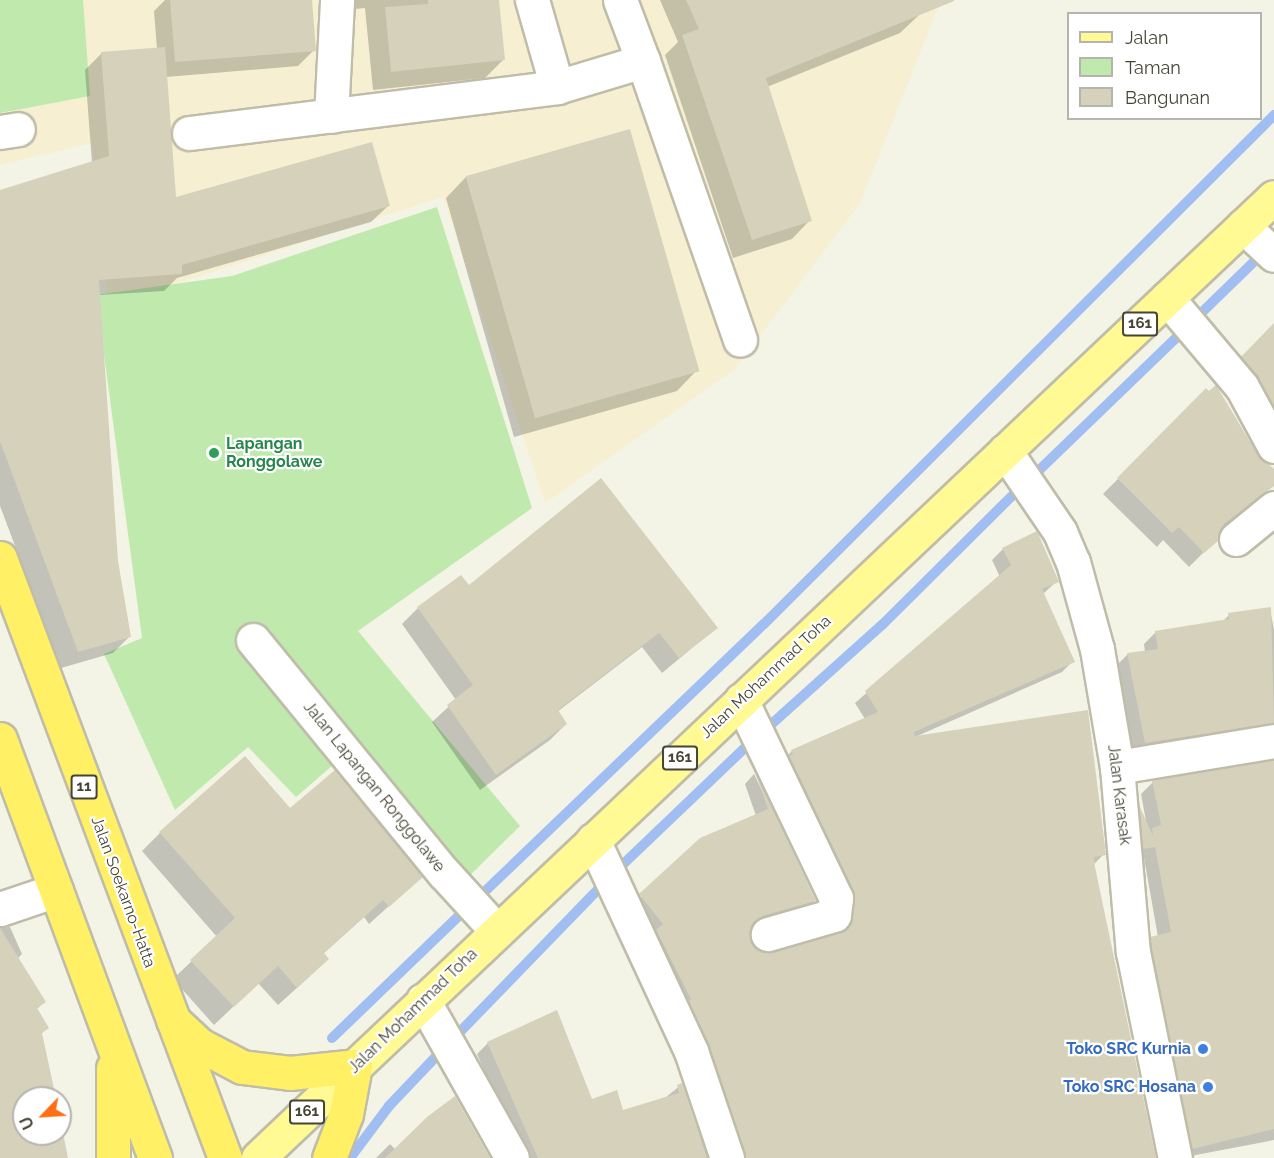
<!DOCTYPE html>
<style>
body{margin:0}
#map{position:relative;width:1274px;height:1158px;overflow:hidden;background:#f3f3e6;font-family:Raleway,sans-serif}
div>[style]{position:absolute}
.commercial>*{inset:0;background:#f6efd1}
.green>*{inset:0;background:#c0e9ae}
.shadow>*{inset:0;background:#0003}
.stream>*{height:10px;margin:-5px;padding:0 5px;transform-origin:5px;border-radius:5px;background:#a1bef2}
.building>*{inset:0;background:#d5d1bb;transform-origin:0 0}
.roads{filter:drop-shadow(2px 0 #bfbda9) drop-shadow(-2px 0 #bfbda9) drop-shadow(0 2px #bfbda9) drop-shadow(0 -2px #bfbda9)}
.minor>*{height:33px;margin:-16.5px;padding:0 16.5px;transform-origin:16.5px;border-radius:16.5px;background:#fff}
.major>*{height:33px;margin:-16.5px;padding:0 16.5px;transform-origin:16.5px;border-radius:16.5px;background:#fffa94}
.highway>*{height:33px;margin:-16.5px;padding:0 16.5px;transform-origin:16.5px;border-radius:16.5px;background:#fff066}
.dots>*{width:16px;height:16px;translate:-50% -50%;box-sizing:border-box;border:3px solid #fff;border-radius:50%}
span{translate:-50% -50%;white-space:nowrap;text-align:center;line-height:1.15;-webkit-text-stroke:4.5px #fff;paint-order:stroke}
.shield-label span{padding:2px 4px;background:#fff;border:2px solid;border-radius:4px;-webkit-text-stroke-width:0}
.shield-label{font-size:15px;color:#464435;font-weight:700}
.leisure-label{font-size:16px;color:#27864d;font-weight:700}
.left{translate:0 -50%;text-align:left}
.street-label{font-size:16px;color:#464435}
.shop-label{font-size:16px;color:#366cbe;font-weight:700}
.right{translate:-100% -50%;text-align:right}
.legend{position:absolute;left:1067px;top:12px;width:195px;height:108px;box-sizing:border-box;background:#fff;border:2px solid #b5b4ae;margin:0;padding:8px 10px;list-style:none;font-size:18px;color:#464435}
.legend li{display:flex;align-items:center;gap:12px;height:30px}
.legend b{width:30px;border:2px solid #b5b4ae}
.north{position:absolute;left:12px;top:1086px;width:60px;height:60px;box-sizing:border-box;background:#fff;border:2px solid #b5b4ae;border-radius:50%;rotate:245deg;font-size:16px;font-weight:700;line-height:24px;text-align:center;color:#464435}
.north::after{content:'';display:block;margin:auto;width:21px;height:27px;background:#fe6e13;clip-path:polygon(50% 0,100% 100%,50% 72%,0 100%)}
</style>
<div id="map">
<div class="commercial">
<i style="clip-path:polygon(0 0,941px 0,860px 203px,735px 369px,545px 503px,443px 197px,108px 306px,92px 143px,0 165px)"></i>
</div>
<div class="green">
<i style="clip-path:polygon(0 0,83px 0,90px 96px,0 113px)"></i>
<i style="clip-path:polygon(437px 207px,532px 508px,358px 631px,520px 826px,452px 893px,340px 759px,296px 797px,248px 747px,175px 810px,104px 654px,142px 638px,96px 295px,232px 276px)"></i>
</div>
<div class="shadow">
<i style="clip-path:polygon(165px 0,310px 0,314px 50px,298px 66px,166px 77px,175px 199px,389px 205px,371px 222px,177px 278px,164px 291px,99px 295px,117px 562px,130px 636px,113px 653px,61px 668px,0 506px,0 192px,92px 163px,85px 70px,102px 53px,157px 49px,154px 11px)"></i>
<i style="clip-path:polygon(333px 0,498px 0,504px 59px,485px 78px,373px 90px,365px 8px,335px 11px)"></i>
<i style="clip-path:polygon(660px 0,913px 0,919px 15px,900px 33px,767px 87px,810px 220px,792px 239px,733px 258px,665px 55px,678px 42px)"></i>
<i style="clip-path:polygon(466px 177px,697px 370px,677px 391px,514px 437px,446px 198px)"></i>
<i style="clip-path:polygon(1274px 325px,1274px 429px,1228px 372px)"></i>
<i style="clip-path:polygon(1206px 390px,1257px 456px,1274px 472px,1274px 485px,1221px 528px,1216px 540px,1189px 567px,1163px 540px,1157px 547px,1103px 494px)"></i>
<i style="clip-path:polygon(1003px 549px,1057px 581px,1043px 594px,1073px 661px,1062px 672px,915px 737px,1104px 854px,1093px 865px,1153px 1158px,732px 1158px,629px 906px,756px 816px,745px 784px,754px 774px,815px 900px,804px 911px,750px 927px,749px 940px,762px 953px,773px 954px,841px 931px,843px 902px,781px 762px,792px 751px,865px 719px,855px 703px,1000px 577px,992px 560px)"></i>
<i style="clip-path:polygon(469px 587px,716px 628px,662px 673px,642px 647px,557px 712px,566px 724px,550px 740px,480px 790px,432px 722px,456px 700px,402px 624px,418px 608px)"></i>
<i style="clip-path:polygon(1270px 609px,1274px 630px,1274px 741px,1133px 755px,1115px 667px,1127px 655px,1145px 652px,1144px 644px,1156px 632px,1222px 622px,1229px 615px)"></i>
<i style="clip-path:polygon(1274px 761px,1274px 1140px,1180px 1158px,1139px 950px,1158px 937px,1144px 858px,1131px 860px,1128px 818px,1139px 807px,1146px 821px,1141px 794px,1153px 782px)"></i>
<i style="clip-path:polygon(290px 810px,421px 877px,369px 924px,364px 917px,323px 954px,309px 977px,278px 1005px,258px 983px,214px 1025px,173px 979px,217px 937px,142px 851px,160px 833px)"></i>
<i style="clip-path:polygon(10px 927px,22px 954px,17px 959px,44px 1002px,36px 1010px,47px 1028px,41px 1034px,54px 1098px,24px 1098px,24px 1134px,60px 1134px,60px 1125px,67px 1158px,0 1158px,0 928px)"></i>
<i style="clip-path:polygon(488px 1043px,591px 1100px,622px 1112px,666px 1097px,681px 1085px,708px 1158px,523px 1158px,477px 1054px)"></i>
<i style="clip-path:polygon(390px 1144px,396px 1150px,489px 1158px,376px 1158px)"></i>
</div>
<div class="stream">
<i style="left:1193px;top:321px;width:99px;rotate:-44.2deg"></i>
<i style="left:1032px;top:477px;width:209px;rotate:-44deg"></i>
<i style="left:766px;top:729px;width:156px;rotate:-41.9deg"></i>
<i style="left:882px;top:625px;width:200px;rotate:-44.8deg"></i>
<i style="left:617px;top:870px;width:181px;rotate:-43.7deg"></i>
<i style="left:478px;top:898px;width:396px;rotate:-43.8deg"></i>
<i style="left:764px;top:624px;width:721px;rotate:-44.94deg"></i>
<i style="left:332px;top:1038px;width:189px;rotate:-43.9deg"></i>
<i style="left:454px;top:1038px;width:219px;rotate:-45.9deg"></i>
<i style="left:350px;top:1158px;width:65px;rotate:-53.1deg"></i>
<i style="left:389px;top:1106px;width:79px;rotate:-46.5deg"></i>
</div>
<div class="building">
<i style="clip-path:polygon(170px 0,312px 0,316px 51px,175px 62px)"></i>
<i style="clip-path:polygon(428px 0,499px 0,505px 60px,391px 72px,385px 7px,428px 4px)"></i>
<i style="clip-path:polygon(686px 0,954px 0,954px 1px,766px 78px,812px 221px,752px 240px,682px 35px,699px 29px)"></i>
<i style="clip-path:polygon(165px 47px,176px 197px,372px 142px,390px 206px,182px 265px,182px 274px,99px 280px,118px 561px,131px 637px,78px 652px,0 441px,0 190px,109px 156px,101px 52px)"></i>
<i style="left:630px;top:129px;width:252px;height:171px;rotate:74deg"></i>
<i style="clip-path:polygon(1274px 323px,1274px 407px,1241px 357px)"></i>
<i style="clip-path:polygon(1216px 385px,1258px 455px,1274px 469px,1274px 486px,1224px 524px,1218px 541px,1204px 553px,1179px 527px,1172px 533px,1117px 478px,1206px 388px,1209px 391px)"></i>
<i style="clip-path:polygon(601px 478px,718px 628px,679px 658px,659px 633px,558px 710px,567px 724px,496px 775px,447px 705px,473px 685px,417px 607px,461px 575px,469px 585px)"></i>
<i style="clip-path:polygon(1037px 531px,1059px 582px,1042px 589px,1075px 662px,914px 732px,915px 736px,1088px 710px,1106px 855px,1094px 857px,1095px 867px,1156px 1158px,745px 1158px,709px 1045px,688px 1001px,691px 999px,656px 930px,663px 924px,639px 894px,700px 838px,768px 809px,755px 772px,816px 901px,762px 916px,750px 929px,750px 940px,763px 952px,773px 952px,848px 928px,853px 917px,853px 890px,789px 756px,793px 754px,791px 750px,878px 712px,865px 691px,1011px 565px,1002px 548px)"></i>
<i style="clip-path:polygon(1271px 607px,1274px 723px,1145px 743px,1127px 653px,1158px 649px,1155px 631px,1229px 619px,1228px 613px)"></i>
<i style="clip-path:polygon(245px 756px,290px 808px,335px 770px,423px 877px,389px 907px,383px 900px,324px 953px,329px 959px,297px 988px,278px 966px,234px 1007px,190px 960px,235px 918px,159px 832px)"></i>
<i style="clip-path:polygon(1274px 760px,1274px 1129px,1192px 1149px,1152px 949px,1150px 937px,1171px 932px,1155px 847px,1143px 849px,1139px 805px,1153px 836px,1152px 828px,1161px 825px,1152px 780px)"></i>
<i style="clip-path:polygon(0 928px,46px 1002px,37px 1008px,49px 1028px,42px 1033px,56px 1098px,24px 1098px,24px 1134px,60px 1134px,60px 1118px,68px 1158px,0 1158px)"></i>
<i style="clip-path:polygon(557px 1010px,592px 1099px,617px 1090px,623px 1110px,679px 1093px,677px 1085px,682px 1083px,707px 1158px,538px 1158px,487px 1042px)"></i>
<i style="clip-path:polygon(455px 1096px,490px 1158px,385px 1158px,427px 1117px)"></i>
</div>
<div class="roads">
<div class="minor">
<i style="left:643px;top:61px;width:295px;rotate:70.8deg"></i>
<i style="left:557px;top:87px;width:90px;rotate:-16.8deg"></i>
<i style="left:643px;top:61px;width:65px;rotate:-110.7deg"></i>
<i style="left:331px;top:116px;width:116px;rotate:-87deg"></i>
<i style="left:0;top:132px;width:18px;rotate:-9deg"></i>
<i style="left:189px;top:133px;width:371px;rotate:-7.1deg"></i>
<i style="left:557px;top:87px;width:91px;rotate:-106deg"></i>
<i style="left:1243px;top:226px;width:42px;rotate:43.1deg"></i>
<i style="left:1167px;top:298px;width:116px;rotate:49.9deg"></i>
<i style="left:1242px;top:387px;width:67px;rotate:61.5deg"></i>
<i style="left:1005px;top:451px;width:98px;rotate:55.8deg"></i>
<i style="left:1060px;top:532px;width:33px;rotate:67deg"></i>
<i style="left:1073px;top:562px;width:90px;rotate:74.6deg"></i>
<i style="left:1097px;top:649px;width:120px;rotate:80.4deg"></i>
<i style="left:1117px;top:767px;width:186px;rotate:85.1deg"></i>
<i style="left:1133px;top:952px;width:210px;rotate:78.5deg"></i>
<i style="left:1236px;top:539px;width:49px;rotate:-39.2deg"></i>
<i style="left:253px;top:640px;width:301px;rotate:50.7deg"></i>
<i style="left:444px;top:873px;width:79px;rotate:47.6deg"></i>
<i style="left:741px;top:700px;width:220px;rotate:64.4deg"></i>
<i style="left:836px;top:898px;width:17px;rotate:97deg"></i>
<i style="left:834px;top:915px;width:69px;rotate:163.9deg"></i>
<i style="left:1117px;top:767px;width:159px;rotate:-9.4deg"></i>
<i style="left:593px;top:840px;width:233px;rotate:65.1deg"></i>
<i style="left:691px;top:1051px;width:113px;rotate:71.4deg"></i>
<i style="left:0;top:909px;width:59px;rotate:-18.7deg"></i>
<i style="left:423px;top:1000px;width:181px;rotate:60.6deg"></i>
</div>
<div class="major">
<i style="left:258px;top:1158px;width:1398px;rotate:-43.41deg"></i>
</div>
<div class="highway">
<i style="left:0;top:558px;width:641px;rotate:69.44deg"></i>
<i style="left:0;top:739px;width:447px;rotate:69.7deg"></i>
<i style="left:173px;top:1020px;width:37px;rotate:43deg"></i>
<i style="left:200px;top:1045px;width:47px;rotate:27.6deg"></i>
<i style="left:242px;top:1067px;width:48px;rotate:7.1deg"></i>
<i style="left:290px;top:1073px;width:65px;rotate:-6.1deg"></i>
<i style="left:355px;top:1066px;width:49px;rotate:100.6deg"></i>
<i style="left:346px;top:1114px;width:47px;rotate:111.1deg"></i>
<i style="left:113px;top:1068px;width:90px;rotate:90deg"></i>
</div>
</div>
<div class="dots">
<i style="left:214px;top:453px;background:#2e9e5b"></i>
<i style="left:1203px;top:1049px;background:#3f7fe0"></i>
<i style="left:1208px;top:1087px;background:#3f7fe0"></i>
</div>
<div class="shield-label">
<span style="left:1140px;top:324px">161</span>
<span style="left:680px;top:758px">161</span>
<span style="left:84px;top:787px">11</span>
<span style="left:307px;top:1112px">161</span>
</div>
<div class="leisure-label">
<span class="left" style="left:226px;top:453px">Lapangan<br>Ronggolawe</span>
</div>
<div class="street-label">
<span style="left:766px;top:677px;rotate:-43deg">Jalan Mohammad Toha</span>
<span style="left:374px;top:787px;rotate:51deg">Jalan Lapangan Ronggolawe</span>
<span style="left:1119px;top:795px;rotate:83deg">Jalan Karasak</span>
<span style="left:123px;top:892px;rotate:70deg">Jalan Soekarno-Hatta</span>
<span style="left:413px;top:1011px;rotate:-44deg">Jalan Mohammad Toha</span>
</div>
<div class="shop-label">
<span class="right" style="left:1191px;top:1049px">Toko SRC Kurnia</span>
<span class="right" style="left:1196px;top:1087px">Toko SRC Hosana</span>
</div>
<ul class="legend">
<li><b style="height:8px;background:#fffa94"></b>Jalan</li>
<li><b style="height:16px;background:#c0e9ae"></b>Taman</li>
<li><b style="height:16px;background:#d5d1bb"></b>Bangunan</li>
</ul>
<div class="north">U</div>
</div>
